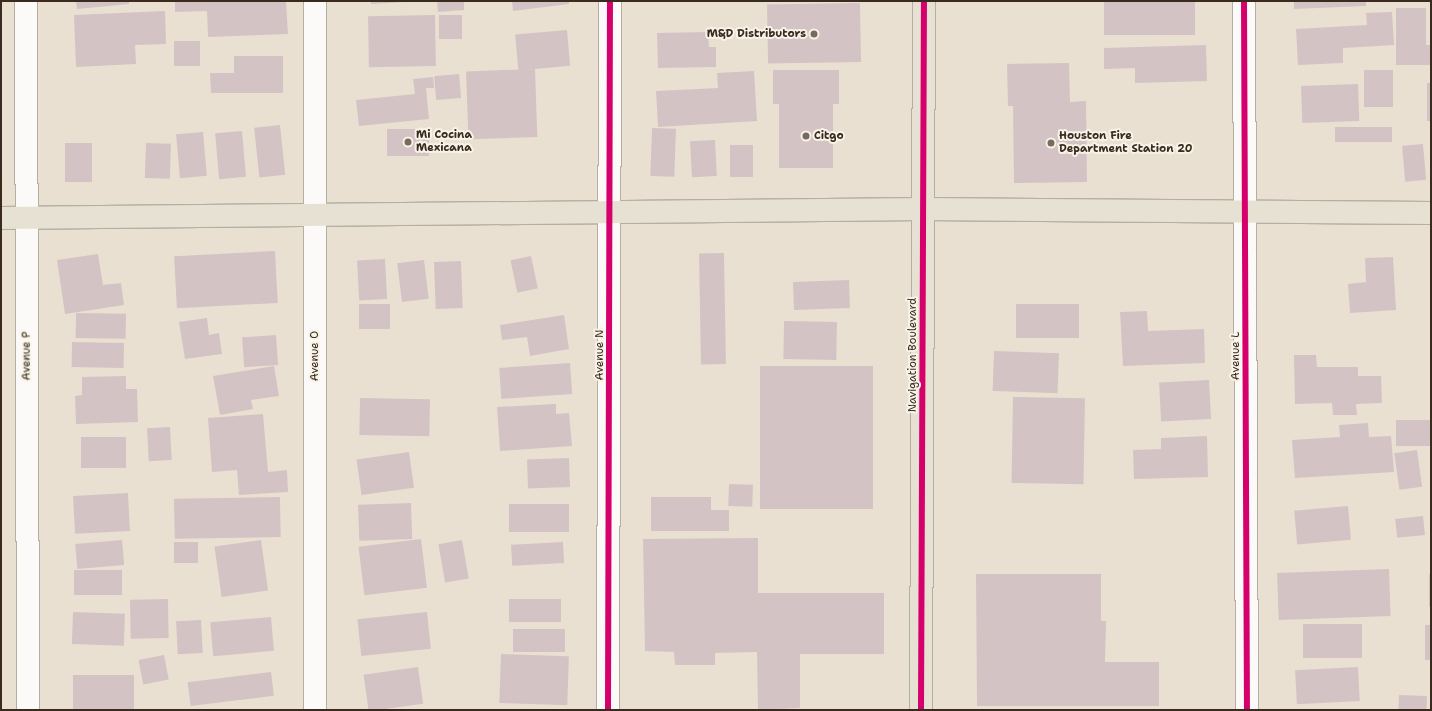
<!DOCTYPE html>
<style>
body{margin:0}
#map{position:relative;width:1432px;height:711px;overflow:hidden;background:#e9e0d2;font-family:"Shantell Sans",sans-serif}
div>[style]{position:absolute}
.building>*{inset:0;background:#d4c3c4;transform-origin:0 0}
.roads{filter:drop-shadow(1px 0 #b5aea4) drop-shadow(-1px 0 #b5aea4) drop-shadow(0 1px #b5aea4) drop-shadow(0 -1px #b5aea4)}
.minor>*{height:22px;margin:-11px;padding:0 11px;transform-origin:11px;border-radius:11px;background:#fcfaf8}
.primary>*{height:22px;margin:-11px;padding:0 11px;transform-origin:11px;border-radius:11px;background:#e7e1d4}
.cycleway>*{height:6px;margin:-3px;padding:0 3px;transform-origin:3px;border-radius:3px;background:#d6006c}
.dots>*{width:11px;height:11px;translate:-50% -50%;box-sizing:border-box;border:2px solid #f7f3e8;border-radius:50%}
span{translate:-50% -50%;white-space:nowrap;text-align:center;line-height:1.15;-webkit-text-stroke:4px #f7f3e8;paint-order:stroke}
.poi-label{font-size:11px;color:#3b2a1e;font-weight:700}
.right{translate:-100% -50%;text-align:right}
.left{translate:0 -50%;text-align:left}
.street-label{font-size:11px;color:#3b2a1e}
.frame{position:absolute;inset:0;border:2px solid #3b2a1e;pointer-events:none}
</style>
<div id="map">
<div class="building">
<i style="clip-path:polygon(76px 1px,129px 1px,129px 4px,77px 9px)"></i>
<i style="clip-path:polygon(175px 1px,286px 1px,288px 34px,208px 37px,207px 11px,175px 12px)"></i>
<i style="clip-path:polygon(371px 1px,405px 1px,405px 2px,371px 4px)"></i>
<i style="clip-path:polygon(437px 1px,464px 1px,464px 10px,438px 12px)"></i>
<i style="clip-path:polygon(512px 1px,569px 1px,569px 4px,513px 11px)"></i>
<i style="left:1104px;top:1px;width:91px;height:34px"></i>
<i style="clip-path:polygon(1294px 1px,1366px 1px,1366px 6px,1294px 9px)"></i>
<i style="left:860px;top:3px;width:59px;height:93px;rotate:89deg"></i>
<i style="clip-path:polygon(1396px 8px,1426px 8px,1426px 45px,1431px 45px,1431px 65px,1396px 65px)"></i>
<i style="clip-path:polygon(165px 11px,166px 44px,135px 45px,136px 64px,76px 67px,74px 15px)"></i>
<i style="clip-path:polygon(1392px 12px,1394px 45px,1343px 48px,1343px 63px,1298px 65px,1296px 29px,1367px 25px,1366px 13px)"></i>
<i style="left:435px;top:15px;width:51px;height:67px;rotate:89deg"></i>
<i style="left:439px;top:15px;width:23px;height:24px"></i>
<i style="left:567px;top:30px;width:36px;height:52px;rotate:85deg"></i>
<i style="clip-path:polygon(708px 32px,709px 47px,716px 47px,716px 67px,658px 68px,657px 33px)"></i>
<i style="left:174px;top:41px;width:26px;height:25px"></i>
<i style="clip-path:polygon(1206px 45px,1207px 81px,1135px 83px,1135px 68px,1104px 69px,1104px 48px)"></i>
<i style="clip-path:polygon(234px 56px,283px 56px,283px 93px,211px 93px,210px 73px,234px 73px)"></i>
<i style="clip-path:polygon(1069px 63px,1070px 102px,1086px 101px,1087px 182px,1014px 183px,1013px 106px,1008px 106px,1007px 64px)"></i>
<i style="left:535px;top:69px;width:68px;height:69px;rotate:88deg"></i>
<i style="clip-path:polygon(773px 70px,839px 70px,839px 104px,833px 104px,833px 168px,779px 168px,779px 104px,773px 104px)"></i>
<i style="left:1364px;top:70px;width:29px;height:37px"></i>
<i style="clip-path:polygon(754px 71px,757px 121px,658px 127px,656px 91px,718px 88px,717px 73px)"></i>
<i style="left:459px;top:74px;width:24px;height:25px;rotate:85deg"></i>
<i style="clip-path:polygon(433px 77px,434px 88px,426px 88px,429px 119px,359px 126px,356px 100px,415px 94px,413px 79px)"></i>
<i style="left:1427px;top:83px;width:4px;height:38px"></i>
<i style="left:1358px;top:84px;width:37px;height:57px;rotate:88deg"></i>
<i style="left:280px;top:125px;width:50px;height:26px;rotate:84deg"></i>
<i style="left:1335px;top:127px;width:57px;height:15px"></i>
<i style="left:652px;top:128px;width:24px;height:48px;rotate:2deg"></i>
<i style="left:387px;top:129px;width:42px;height:27px"></i>
<i style="left:242px;top:131px;width:46px;height:27px;rotate:85deg"></i>
<i style="left:203px;top:132px;width:44px;height:27px;rotate:85deg"></i>
<i style="left:715px;top:140px;width:36px;height:25px;rotate:87deg"></i>
<i style="left:65px;top:143px;width:27px;height:39px"></i>
<i style="left:146px;top:143px;width:25px;height:35px;rotate:2deg"></i>
<i style="left:1423px;top:144px;width:36px;height:21px;rotate:85deg"></i>
<i style="left:730px;top:145px;width:23px;height:32px"></i>
<i style="left:275px;top:251px;width:52px;height:101px;rotate:87deg"></i>
<i style="left:724px;top:253px;width:111px;height:25px;rotate:89deg"></i>
<i style="clip-path:polygon(98px 254px,103px 285px,121px 283px,124px 305px,65px 314px,57px 260px)"></i>
<i style="left:531px;top:256px;width:33px;height:21px;rotate:78deg"></i>
<i style="clip-path:polygon(1393px 257px,1396px 310px,1350px 313px,1348px 284px,1366px 282px,1365px 258px)"></i>
<i style="left:385px;top:259px;width:40px;height:28px;rotate:87deg"></i>
<i style="left:424px;top:260px;width:39px;height:27px;rotate:83deg"></i>
<i style="left:461px;top:261px;width:47px;height:27px;rotate:88deg"></i>
<i style="left:849px;top:280px;width:28px;height:56px;rotate:88deg"></i>
<i style="left:359px;top:304px;width:31px;height:25px"></i>
<i style="left:1016px;top:304px;width:63px;height:34px"></i>
<i style="clip-path:polygon(1147px 311px,1148px 331px,1204px 329px,1205px 363px,1123px 366px,1120px 312px)"></i>
<i style="left:76px;top:313px;width:50px;height:25px;rotate:1deg"></i>
<i style="clip-path:polygon(564px 315px,569px 349px,530px 356px,527px 337px,502px 340px,500px 325px)"></i>
<i style="clip-path:polygon(207px 318px,209px 335px,219px 333px,222px 354px,185px 359px,179px 322px)"></i>
<i style="left:784px;top:321px;width:53px;height:38px;rotate:1deg"></i>
<i style="left:276px;top:335px;width:30px;height:34px;rotate:86deg"></i>
<i style="left:72px;top:342px;width:52px;height:25px;rotate:1deg"></i>
<i style="left:994px;top:351px;width:65px;height:40px;rotate:2deg"></i>
<i style="clip-path:polygon(1294px 355px,1316px 355px,1317px 367px,1358px 367px,1358px 376px,1381px 376px,1382px 403px,1356px 404px,1357px 415px,1333px 415px,1332px 403px,1295px 404px)"></i>
<i style="left:570px;top:363px;width:31px;height:71px;rotate:86deg"></i>
<i style="clip-path:polygon(274px 366px,279px 396px,251px 400px,253px 409px,220px 415px,213px 376px)"></i>
<i style="left:760px;top:366px;width:113px;height:143px"></i>
<i style="clip-path:polygon(126px 376px,126px 389px,137px 389px,138px 422px,76px 424px,75px 396px,82px 395px,82px 377px)"></i>
<i style="left:1209px;top:380px;width:39px;height:50px;rotate:87deg"></i>
<i style="left:1013px;top:397px;width:72px;height:86px;rotate:1deg"></i>
<i style="left:360px;top:398px;width:70px;height:37px;rotate:1deg"></i>
<i style="clip-path:polygon(556px 404px,556px 414px,569px 413px,572px 446px,500px 451px,497px 407px)"></i>
<i style="clip-path:polygon(263px 414px,268px 472px,287px 470px,288px 492px,239px 495px,237px 470px,212px 472px,208px 418px)"></i>
<i style="left:1431px;top:420px;width:26px;height:35px;rotate:90deg"></i>
<i style="clip-path:polygon(1368px 423px,1369px 437px,1391px 436px,1394px 472px,1295px 478px,1292px 440px,1340px 437px,1339px 425px)"></i>
<i style="left:170px;top:427px;width:33px;height:23px;rotate:87deg"></i>
<i style="clip-path:polygon(1207px 436px,1208px 477px,1134px 479px,1133px 450px,1161px 449px,1161px 438px)"></i>
<i style="left:81px;top:437px;width:45px;height:31px"></i>
<i style="left:1417px;top:450px;width:37px;height:23px;rotate:82deg"></i>
<i style="left:409px;top:452px;width:36px;height:53px;rotate:82deg"></i>
<i style="left:569px;top:458px;width:29px;height:42px;rotate:88deg"></i>
<i style="left:729px;top:484px;width:24px;height:22px;rotate:2deg"></i>
<i style="left:128px;top:493px;width:38px;height:55px;rotate:87deg"></i>
<i style="left:280px;top:497px;width:40px;height:106px;rotate:89deg"></i>
<i style="clip-path:polygon(651px 497px,711px 497px,711px 510px,729px 510px,729px 531px,651px 531px)"></i>
<i style="left:411px;top:503px;width:36px;height:53px;rotate:88deg"></i>
<i style="left:509px;top:504px;width:60px;height:28px"></i>
<i style="left:1348px;top:506px;width:34px;height:54px;rotate:85deg"></i>
<i style="left:1423px;top:516px;width:19px;height:28px;rotate:84deg"></i>
<i style="clip-path:polygon(758px 538px,758px 593px,884px 593px,884px 654px,800px 654px,800px 708px,758px 710px,757px 652px,715px 653px,715px 665px,675px 665px,674px 652px,645px 651px,643px 539px)"></i>
<i style="left:421px;top:539px;width:49px;height:63px;rotate:83deg"></i>
<i style="left:122px;top:540px;width:25px;height:47px;rotate:85deg"></i>
<i style="left:261px;top:540px;width:51px;height:47px;rotate:82deg"></i>
<i style="left:462px;top:540px;width:39px;height:24px;rotate:80deg"></i>
<i style="left:198px;top:542px;width:21px;height:24px;rotate:90deg"></i>
<i style="left:563px;top:542px;width:21px;height:52px;rotate:87deg"></i>
<i style="left:1389px;top:569px;width:47px;height:112px;rotate:88deg"></i>
<i style="left:74px;top:570px;width:48px;height:25px"></i>
<i style="clip-path:polygon(976px 574px,1101px 574px,1101px 621px,1106px 621px,1105px 662px,1159px 662px,1159px 706px,977px 706px)"></i>
<i style="left:1429px;top:574px;width:2px;height:33px"></i>
<i style="left:168px;top:599px;width:39px;height:38px;rotate:89deg"></i>
<i style="left:509px;top:599px;width:52px;height:23px"></i>
<i style="left:73px;top:612px;width:52px;height:32px;rotate:2deg"></i>
<i style="left:427px;top:612px;width:37px;height:70px;rotate:84deg"></i>
<i style="left:271px;top:617px;width:34px;height:61px;rotate:85deg"></i>
<i style="left:201px;top:620px;width:33px;height:25px;rotate:87deg"></i>
<i style="left:1303px;top:624px;width:59px;height:34px"></i>
<i style="left:1425px;top:625px;width:6px;height:35px"></i>
<i style="left:513px;top:629px;width:52px;height:23px"></i>
<i style="left:501px;top:654px;width:68px;height:49px;rotate:2deg"></i>
<i style="left:164px;top:655px;width:25px;height:26px;rotate:79deg"></i>
<i style="left:418px;top:667px;width:37px;height:55px;rotate:82deg"></i>
<i style="left:1358px;top:667px;width:34px;height:63px;rotate:87deg"></i>
<i style="left:271px;top:672px;width:24px;height:84px;rotate:83deg"></i>
<i style="left:73px;top:675px;width:61px;height:35px"></i>
<i style="left:1399px;top:695px;width:28px;height:15px;rotate:2deg"></i>
</div>
<div class="roads">
<div class="minor">
<i style="left:26px;top:1px;width:709px;rotate:89.84deg"></i>
<i style="left:1244px;top:1px;width:709px;rotate:89.76deg"></i>
<i style="left:315px;top:710px;width:709px;rotate:-90deg"></i>
<i style="left:608px;top:710px;width:709px;rotate:-89.84deg"></i>
</div>
<div class="primary">
<i style="left:1px;top:218px;width:923px;rotate:-0.56deg"></i>
<i style="left:924px;top:209px;width:507px;rotate:0.45deg"></i>
<i style="left:921px;top:710px;width:709px;rotate:-89.76deg"></i>
</div>
</div>
<div class="cycleway">
<i style="left:1244px;top:1px;width:709px;rotate:89.76deg"></i>
<i style="left:608px;top:710px;width:709px;rotate:-89.84deg"></i>
<i style="left:921px;top:710px;width:709px;rotate:-89.76deg"></i>
</div>
<div class="dots">
<i style="left:814px;top:34px;background:#786a5d"></i>
<i style="left:806px;top:136px;background:#786a5d"></i>
<i style="left:408px;top:142px;background:#786a5d"></i>
<i style="left:1051px;top:143px;background:#786a5d"></i>
</div>
<div class="poi-label">
<span class="right" style="left:806px;top:34px">M&amp;D Distributors</span>
<span class="left" style="left:416px;top:142px">Mi Cocina<br>Mexicana</span>
<span class="left" style="left:814px;top:136px">Citgo</span>
<span class="left" style="left:1059px;top:143px">Houston Fire<br>Department Station 20</span>
</div>
<div class="street-label">
<span style="left:600px;top:355px;rotate:-90deg">Avenue N</span>
<span style="left:913px;top:355px;rotate:-90deg">Navigation Boulevard</span>
<span style="left:27px;top:356px;rotate:-90deg">Avenue P</span>
<span style="left:315px;top:356px;rotate:-90deg">Avenue O</span>
<span style="left:1236px;top:356px;rotate:-90deg">Avenue L</span>
</div>
<div class="frame"></div>
</div>
